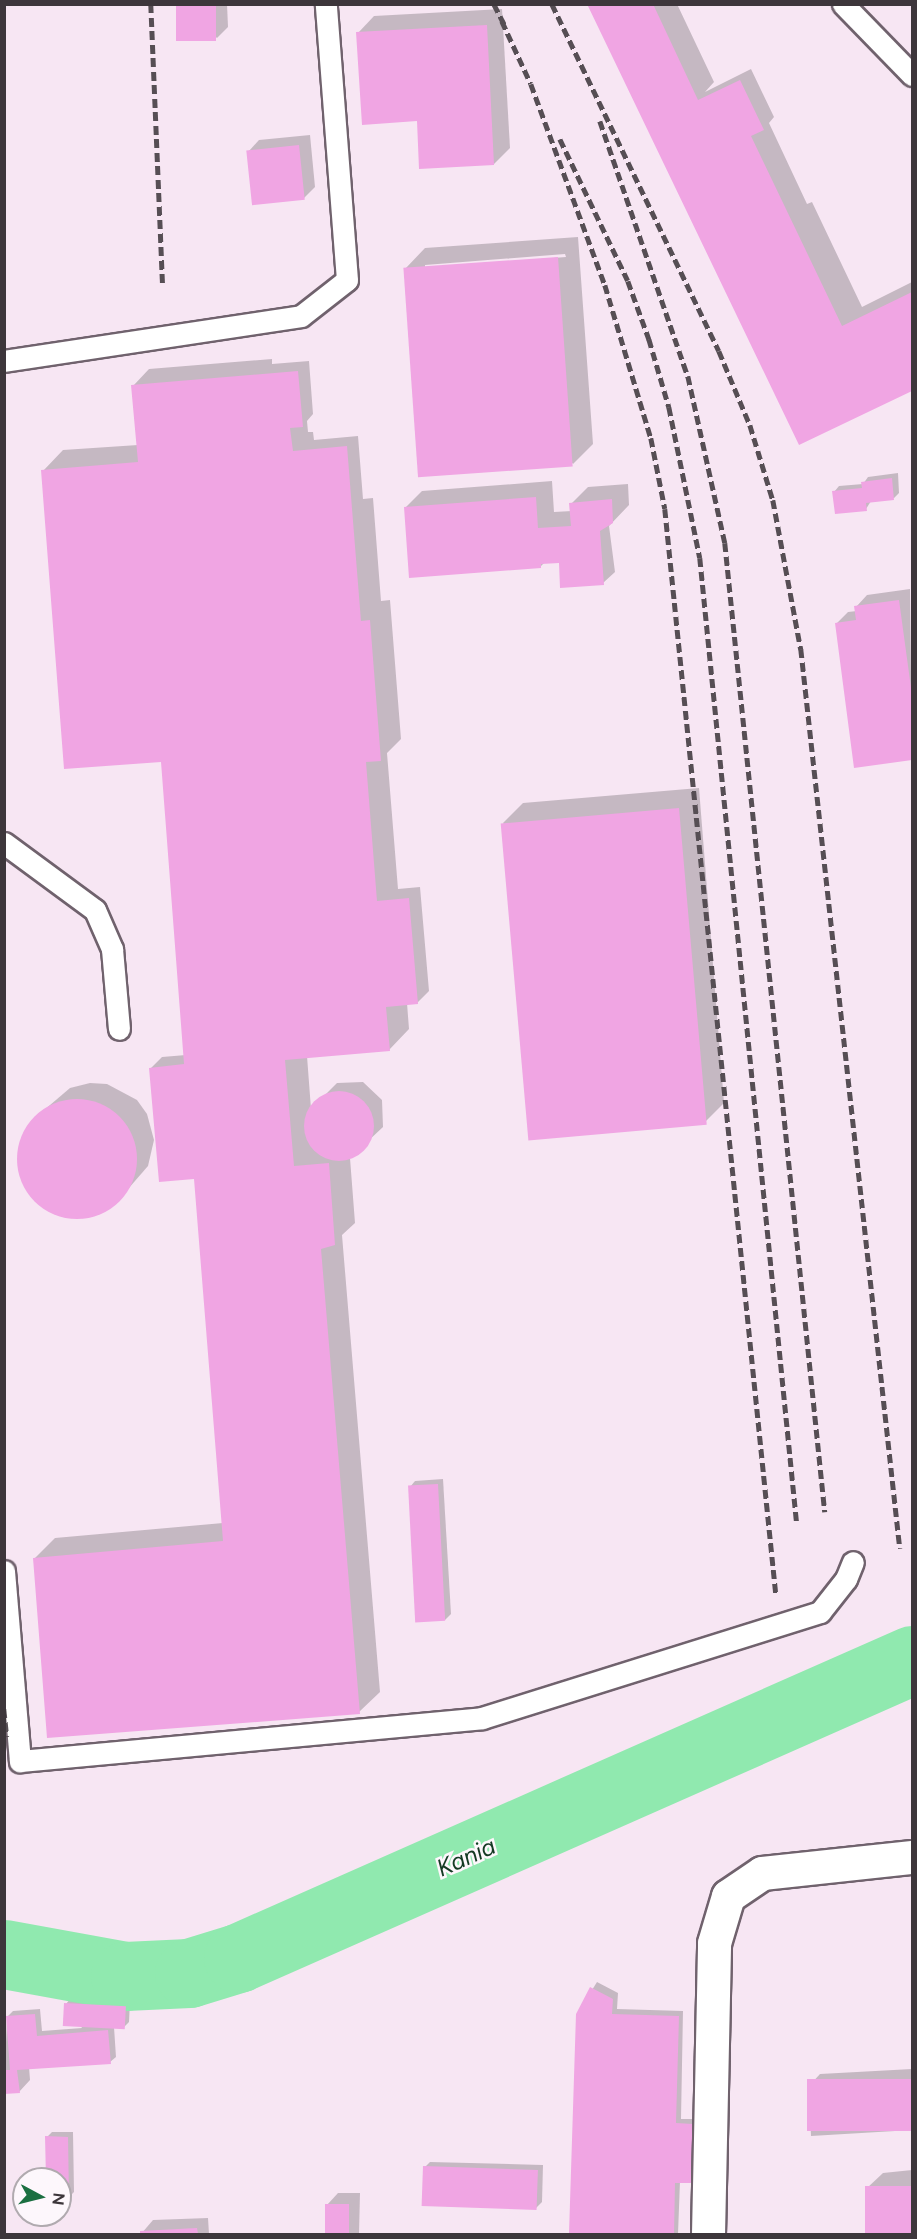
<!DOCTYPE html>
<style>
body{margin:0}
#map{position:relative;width:917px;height:2239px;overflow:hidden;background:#f7e6f3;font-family:Figtree,sans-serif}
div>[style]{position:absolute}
.shadow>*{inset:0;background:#0003}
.river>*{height:69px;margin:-34.5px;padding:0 34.5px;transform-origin:34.5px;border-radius:34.5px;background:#90e9af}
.building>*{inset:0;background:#f0a5e3;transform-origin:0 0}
.round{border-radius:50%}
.roads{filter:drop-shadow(2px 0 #70626d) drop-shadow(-2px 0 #70626d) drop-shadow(0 2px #70626d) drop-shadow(0 -2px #70626d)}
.lane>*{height:21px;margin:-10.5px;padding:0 10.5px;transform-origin:10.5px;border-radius:10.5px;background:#fff}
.street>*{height:33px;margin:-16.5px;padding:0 16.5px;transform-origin:16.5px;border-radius:16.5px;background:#fff}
.rail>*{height:4.5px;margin-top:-2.25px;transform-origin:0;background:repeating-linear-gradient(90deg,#564e54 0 9px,transparent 0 13.5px)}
span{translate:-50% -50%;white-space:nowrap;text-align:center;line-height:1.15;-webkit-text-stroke:5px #fdf7fc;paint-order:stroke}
.water-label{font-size:24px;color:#143a23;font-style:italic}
.frame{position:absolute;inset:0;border:6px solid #3d363b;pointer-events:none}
.north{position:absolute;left:12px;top:2167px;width:60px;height:60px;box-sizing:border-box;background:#fdf7fc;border:2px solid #b0aaaf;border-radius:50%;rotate:97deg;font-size:16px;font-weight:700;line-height:24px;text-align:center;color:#3d363b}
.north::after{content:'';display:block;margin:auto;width:21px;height:27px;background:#1b6f41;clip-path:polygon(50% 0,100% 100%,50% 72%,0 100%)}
</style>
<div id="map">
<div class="shadow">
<i style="clip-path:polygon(178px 4px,227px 4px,228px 27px,217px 38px)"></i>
<i style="clip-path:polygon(589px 4px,677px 4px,714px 82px,705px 92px,751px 69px,774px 117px,769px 123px,807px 204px,812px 202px,862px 307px,912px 282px,912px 389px,799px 443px)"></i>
<i style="clip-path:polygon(502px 9px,510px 148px,494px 164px,418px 118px,358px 33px,374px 16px)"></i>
<i style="clip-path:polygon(310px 135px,315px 187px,304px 198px,248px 152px,259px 140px)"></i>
<i style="clip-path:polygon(evenodd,578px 237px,593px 444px,573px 464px,405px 269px,425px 248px,578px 237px,565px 254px,566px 257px,425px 268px,425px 265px,565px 254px)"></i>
<i style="clip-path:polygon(272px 359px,272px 364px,309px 361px,313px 414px,307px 421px,308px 432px,313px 432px,314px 440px,358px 436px,363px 499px,373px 498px,381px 601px,390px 600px,401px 739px,387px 753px,398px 889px,420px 887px,429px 991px,417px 1003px,407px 1003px,409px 1029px,389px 1050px,307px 1056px,311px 1109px,337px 1083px,363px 1082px,382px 1100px,383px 1127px,350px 1158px,355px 1223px,342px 1235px,380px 1692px,359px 1712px,35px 1558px,55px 1538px,223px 1523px,196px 1176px,151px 1068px,162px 1057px,186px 1055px,163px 760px,43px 471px,63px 450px,138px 445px,133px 386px,149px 369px)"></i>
<i style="clip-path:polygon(898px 473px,899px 493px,894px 498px,871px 501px,866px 509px,834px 492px,839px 486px,863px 484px,868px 477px)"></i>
<i style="clip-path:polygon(552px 481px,554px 512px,572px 511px,571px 504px,588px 487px,628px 484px,629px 505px,609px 526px,615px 572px,603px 583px,560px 561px,545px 562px,540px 567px,406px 507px,422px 491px)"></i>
<i style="clip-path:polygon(910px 589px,912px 758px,856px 766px,836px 624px,848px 612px,857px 611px,856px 607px,867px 595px)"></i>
<i style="clip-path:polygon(699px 788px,724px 1103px,704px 1123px,503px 823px,523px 803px)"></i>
<i style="clip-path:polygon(90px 1083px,107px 1084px,137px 1100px,147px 1114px,154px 1140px,148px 1166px,115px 1204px,92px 1216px,65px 1217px,42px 1206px,25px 1186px,19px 1160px,24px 1134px,36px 1117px,70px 1088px)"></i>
<i style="clip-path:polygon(443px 1479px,451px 1614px,445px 1620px,410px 1487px,415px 1481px)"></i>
<i style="clip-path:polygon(597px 1982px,618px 1993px,617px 2009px,683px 2011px,681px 2119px,698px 2119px,696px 2176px,691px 2182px,680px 2181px,678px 2234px,571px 2234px,577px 2014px)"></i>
<i style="clip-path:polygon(71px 1998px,130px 2001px,129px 2022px,123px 2028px,114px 2027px,116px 2057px,110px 2062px,29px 2067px,30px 2080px,19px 2092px,4px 2093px,7px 2017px,13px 2011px,40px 2009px,42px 2031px,82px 2028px,66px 2004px)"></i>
<i style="clip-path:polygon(912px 2069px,912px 2130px,811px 2136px,809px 2086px,820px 2074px)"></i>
<i style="clip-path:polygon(52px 2132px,73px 2132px,74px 2192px,68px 2198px,60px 2198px,60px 2179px,47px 2179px,47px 2137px)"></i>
<i style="clip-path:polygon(430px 2162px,543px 2165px,542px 2202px,536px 2208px,425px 2167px)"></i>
<i style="clip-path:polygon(912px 2170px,912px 2234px,869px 2234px,866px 2189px,883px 2173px)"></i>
<i style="clip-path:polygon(338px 2193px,360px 2193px,359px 2234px,326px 2234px,327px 2205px)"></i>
<i style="clip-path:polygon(208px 2218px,209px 2234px,141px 2234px,153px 2220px)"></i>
</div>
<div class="river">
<i style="left:4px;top:1954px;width:123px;rotate:10.3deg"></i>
<i style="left:125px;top:1976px;width:64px;rotate:-2.7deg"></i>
<i style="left:189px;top:1973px;width:51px;rotate:-17deg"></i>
<i style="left:238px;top:1958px;width:737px;rotate:-23.85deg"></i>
</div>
<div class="building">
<i style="left:176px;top:4px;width:40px;height:37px"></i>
<i style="clip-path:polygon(587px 4px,653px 4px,698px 100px,740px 80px,764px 130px,751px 136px,842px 326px,912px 292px,912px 391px,799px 445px)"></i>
<i style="clip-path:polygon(487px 25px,494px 165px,419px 169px,417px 121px,362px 125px,356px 32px)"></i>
<i style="left:299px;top:145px;width:55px;height:53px;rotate:84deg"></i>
<i style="left:558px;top:257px;width:210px;height:155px;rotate:86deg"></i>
<i style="clip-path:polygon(298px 371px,303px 427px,290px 428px,293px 451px,347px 446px,361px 621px,370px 620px,381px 761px,366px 762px,377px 901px,409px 898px,418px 1004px,386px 1007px,390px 1051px,285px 1060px,294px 1166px,329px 1163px,335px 1245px,321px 1249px,360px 1714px,47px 1738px,33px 1558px,223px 1541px,194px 1179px,159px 1182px,149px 1068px,184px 1064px,161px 762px,64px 769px,41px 470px,138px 462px,131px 385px)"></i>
<i style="clip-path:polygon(892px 478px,894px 500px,866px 503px,867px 511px,835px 514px,832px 491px,862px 488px,861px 482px)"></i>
<i style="clip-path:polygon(536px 497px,538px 528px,571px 526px,569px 503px,612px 499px,613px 523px,600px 531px,604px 585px,560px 588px,559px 563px,541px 564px,541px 568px,409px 578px,404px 507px)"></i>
<i style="clip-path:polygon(899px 600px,912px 695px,912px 760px,854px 768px,835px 623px,856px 620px,854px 606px)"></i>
<i style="left:679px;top:808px;width:318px;height:179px;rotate:85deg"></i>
<i class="round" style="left:304px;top:1091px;width:70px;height:70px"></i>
<i class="round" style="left:17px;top:1099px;width:120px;height:120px"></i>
<i style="left:438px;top:1484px;width:137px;height:30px;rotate:87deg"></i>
<i style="clip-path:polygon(590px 1987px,613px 1999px,612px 2014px,679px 2016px,676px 2123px,693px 2124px,692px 2183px,675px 2183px,674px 2234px,569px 2234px,576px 2014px)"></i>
<i style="left:64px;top:2003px;width:62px;height:23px;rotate:3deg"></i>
<i style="clip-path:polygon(35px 2014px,37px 2036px,108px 2030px,111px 2064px,17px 2070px,20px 2093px,4px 2094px,4px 2070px,10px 2070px,6px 2016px)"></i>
<i style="left:912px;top:2079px;width:52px;height:105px;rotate:90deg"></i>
<i style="clip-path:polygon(45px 2136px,68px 2137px,69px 2199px,60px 2199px,60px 2179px,46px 2179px)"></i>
<i style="left:423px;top:2166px;width:115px;height:40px;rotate:2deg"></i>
<i style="left:912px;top:2186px;width:48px;height:47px;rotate:90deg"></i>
<i style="left:325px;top:2204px;width:24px;height:30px"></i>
<i style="clip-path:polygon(197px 2228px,198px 2234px,140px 2234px,140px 2231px)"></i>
</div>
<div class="roads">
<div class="lane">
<i style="left:843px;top:4px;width:99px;rotate:45.8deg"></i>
<i style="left:4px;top:361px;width:300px;rotate:-8.6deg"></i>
<i style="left:301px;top:316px;width:58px;rotate:-38deg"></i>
<i style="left:347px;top:280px;width:277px;rotate:-94.4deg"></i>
<i style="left:4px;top:843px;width:113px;rotate:36.4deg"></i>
<i style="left:95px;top:910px;width:43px;rotate:66.4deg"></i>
<i style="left:112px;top:949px;width:80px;rotate:85deg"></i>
<i style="left:4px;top:1571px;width:191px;rotate:85.2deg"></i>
<i style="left:20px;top:1761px;width:464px;rotate:-5.3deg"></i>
<i style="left:482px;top:1718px;width:354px;rotate:-17.4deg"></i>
<i style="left:820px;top:1612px;width:42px;rotate:-51.8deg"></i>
<i style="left:846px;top:1579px;width:18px;rotate:-68deg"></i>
</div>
<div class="street">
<i style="left:708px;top:2234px;width:291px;rotate:-88.8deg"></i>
<i style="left:714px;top:1943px;width:49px;rotate:-73.4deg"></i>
<i style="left:728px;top:1896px;width:41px;rotate:-34.1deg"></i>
<i style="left:762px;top:1873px;width:151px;rotate:-6.1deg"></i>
</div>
</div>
<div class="rail">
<i style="left:151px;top:4px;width:281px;rotate:87.6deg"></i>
<i style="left:494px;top:4px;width:25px;rotate:63deg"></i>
<i style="left:552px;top:4px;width:385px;rotate:64.3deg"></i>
<i style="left:719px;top:351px;width:80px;rotate:67.3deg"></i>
<i style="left:750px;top:425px;width:78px;rotate:73deg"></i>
<i style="left:773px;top:500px;width:152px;rotate:79.4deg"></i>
<i style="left:801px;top:649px;width:905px;rotate:83.72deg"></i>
<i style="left:502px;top:21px;width:69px;rotate:65.3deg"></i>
<i style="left:531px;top:84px;width:214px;rotate:69.8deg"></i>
<i style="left:605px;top:285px;width:160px;rotate:73.3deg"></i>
<i style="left:651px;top:438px;width:72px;rotate:78.8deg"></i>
<i style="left:665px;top:509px;width:1091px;rotate:84.16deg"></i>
<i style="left:600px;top:121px;width:270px;rotate:71deg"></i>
<i style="left:688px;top:376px;width:171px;rotate:77.5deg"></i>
<i style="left:725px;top:543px;width:974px;rotate:84.11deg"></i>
<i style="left:560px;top:139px;width:157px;rotate:64.4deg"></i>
<i style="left:628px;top:281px;width:62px;rotate:70.1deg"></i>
<i style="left:649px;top:339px;width:71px;rotate:73.6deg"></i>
<i style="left:669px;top:407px;width:154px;rotate:78.4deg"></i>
<i style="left:700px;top:558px;width:971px;rotate:84.27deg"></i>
<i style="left:4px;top:1709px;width:28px;rotate:84deg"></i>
</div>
<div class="water-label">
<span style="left:466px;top:1857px;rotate:-24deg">Kania</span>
</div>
<div class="frame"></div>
<div class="north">N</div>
</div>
